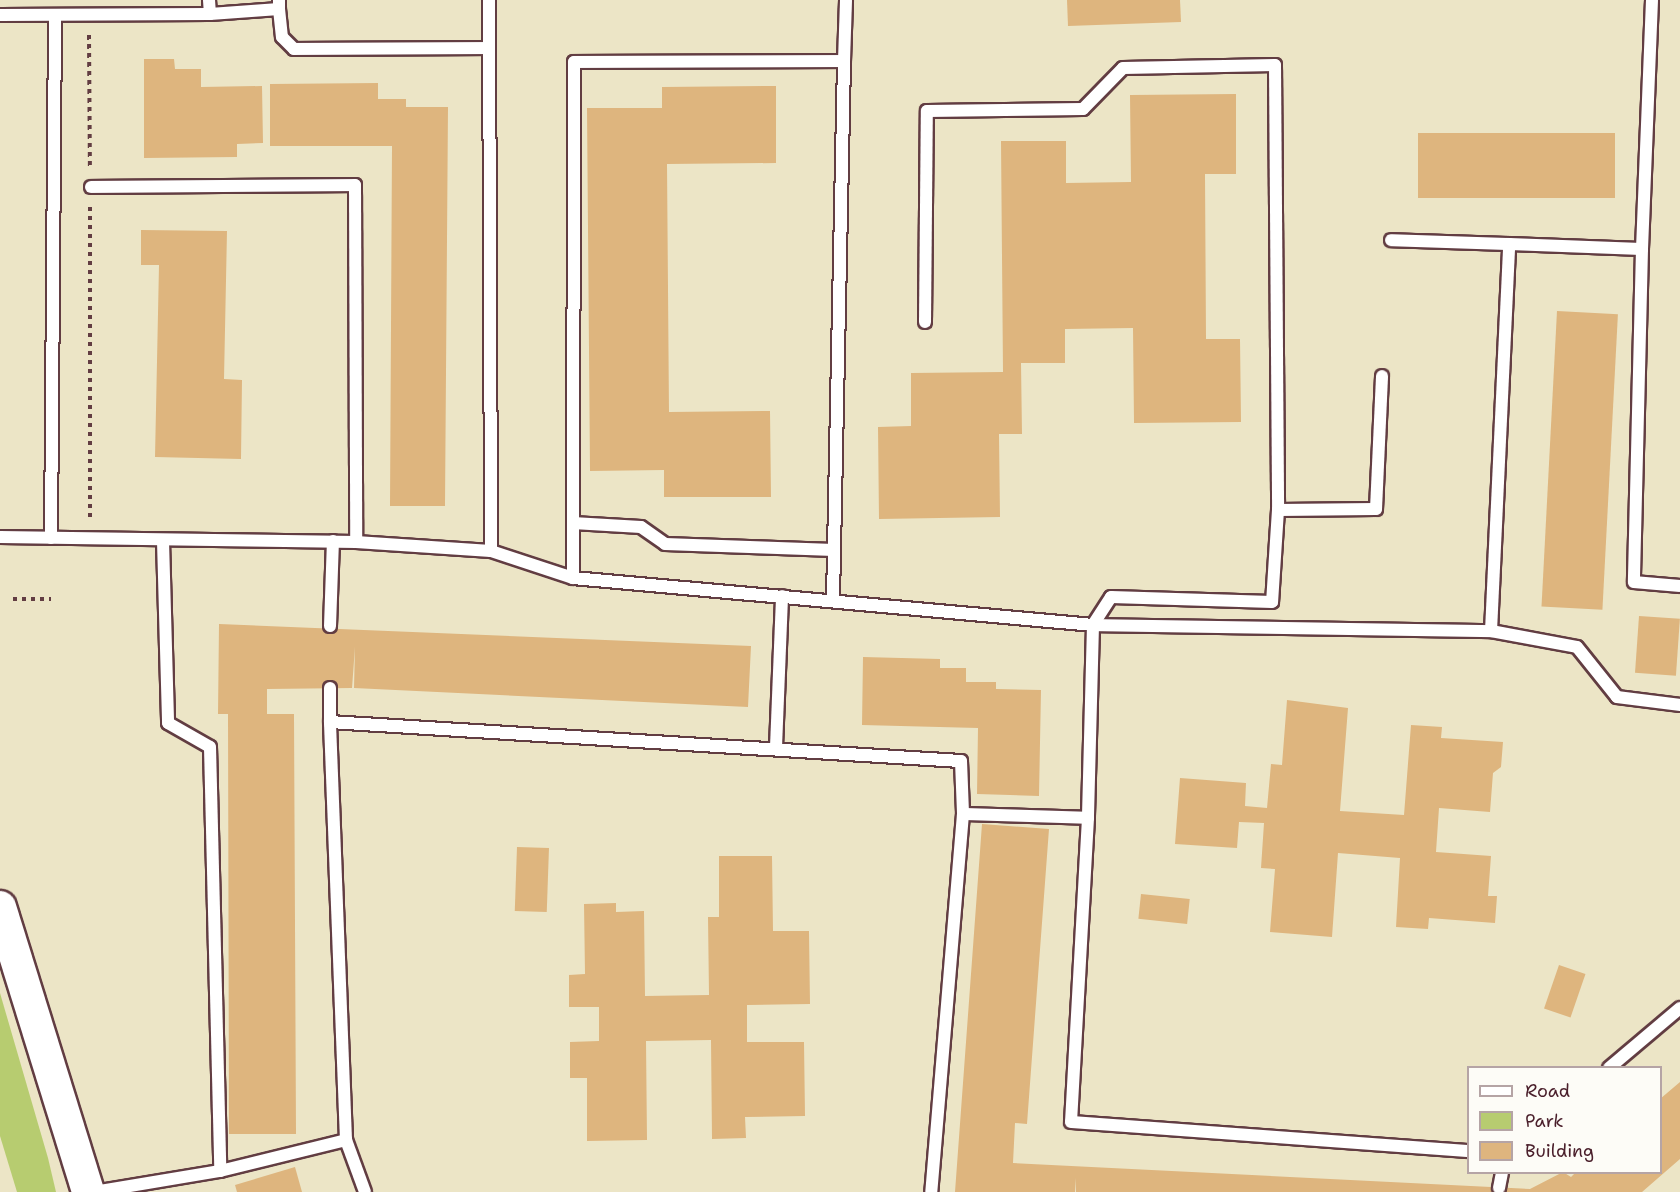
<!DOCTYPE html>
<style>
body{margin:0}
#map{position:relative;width:1680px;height:1192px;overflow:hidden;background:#ece5c6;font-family:"Shantell Sans",sans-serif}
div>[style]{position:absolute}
.green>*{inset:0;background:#b7cc70}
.building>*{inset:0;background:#deb57e;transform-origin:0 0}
.path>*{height:4px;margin-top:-2px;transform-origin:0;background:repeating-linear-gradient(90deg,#623d42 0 4.5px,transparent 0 9px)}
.roads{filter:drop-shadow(2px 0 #623d42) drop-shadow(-2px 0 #623d42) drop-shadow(0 2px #623d42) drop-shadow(0 -2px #623d42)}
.service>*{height:12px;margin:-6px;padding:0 6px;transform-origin:6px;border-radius:6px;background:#fff}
.tertiary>*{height:32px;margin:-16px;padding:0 16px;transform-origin:16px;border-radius:16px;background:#fff}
span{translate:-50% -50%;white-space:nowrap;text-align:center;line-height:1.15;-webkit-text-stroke:4.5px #fdfcf7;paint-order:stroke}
.legend{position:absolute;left:1467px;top:1066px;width:195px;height:108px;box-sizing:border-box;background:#fdfcf7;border:2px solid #b5a4a5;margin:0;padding:8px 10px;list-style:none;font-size:18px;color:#4a1f2b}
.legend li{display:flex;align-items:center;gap:12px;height:30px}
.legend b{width:30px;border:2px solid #b5a4a5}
</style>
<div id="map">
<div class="green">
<i style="clip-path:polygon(0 993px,48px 1158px,56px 1192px,17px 1192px,0 1136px)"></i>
</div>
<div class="building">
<i style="clip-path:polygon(1067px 0,1180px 0,1181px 22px,1068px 26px)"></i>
<i style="clip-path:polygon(144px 59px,174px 59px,175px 69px,201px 69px,201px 87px,262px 86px,263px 143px,237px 144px,237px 157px,144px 158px)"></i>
<i style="clip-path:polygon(378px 83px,378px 99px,406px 99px,406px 107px,448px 107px,445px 506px,390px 506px,392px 146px,270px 146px,270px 84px)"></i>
<i style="clip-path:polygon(776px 86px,776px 163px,667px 164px,669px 412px,770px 411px,771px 497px,664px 497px,664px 470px,590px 471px,587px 108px,662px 108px,662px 87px)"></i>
<i style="clip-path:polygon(1236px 94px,1236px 174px,1205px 174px,1206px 339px,1240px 339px,1241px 422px,1134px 423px,1133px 328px,1065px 329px,1065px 363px,1021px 363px,1022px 434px,999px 434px,1000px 517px,879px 519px,878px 427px,911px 426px,911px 373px,1003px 372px,1001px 141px,1066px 141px,1066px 183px,1131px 182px,1130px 95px)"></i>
<i style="left:1418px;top:133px;width:197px;height:65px"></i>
<i style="clip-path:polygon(141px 230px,227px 231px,224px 379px,242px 380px,241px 459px,155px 457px,159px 265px,141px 265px)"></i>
<i style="left:1557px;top:311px;width:61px;height:296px;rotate:3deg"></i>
<i style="left:1639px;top:616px;width:41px;height:57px;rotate:4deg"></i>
<i style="clip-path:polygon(219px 624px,751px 646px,748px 707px,354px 688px,355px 647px,352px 688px,267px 689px,267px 714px,294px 714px,296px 1134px,229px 1134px,228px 714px,218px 714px)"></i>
<i style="clip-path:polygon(863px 657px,940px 659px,940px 668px,966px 668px,966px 682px,996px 682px,996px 689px,1041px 690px,1039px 796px,977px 794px,978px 728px,862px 725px)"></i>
<i style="clip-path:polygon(1287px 700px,1348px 708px,1340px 811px,1404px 815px,1411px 725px,1442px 727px,1441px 738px,1503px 742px,1501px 767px,1493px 773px,1490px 812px,1439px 808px,1436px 852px,1491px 856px,1488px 896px,1497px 896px,1495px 923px,1429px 918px,1428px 929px,1396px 927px,1400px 858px,1338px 853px,1332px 937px,1270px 932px,1275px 869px,1261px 868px,1264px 823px,1239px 822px,1237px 848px,1175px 844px,1180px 778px,1246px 783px,1245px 806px,1267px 808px,1271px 764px,1282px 765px)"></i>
<i style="clip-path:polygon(982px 824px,1049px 829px,1027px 1124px,1015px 1123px,1013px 1163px,1530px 1189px,1563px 1172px,1571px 1177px,1576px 1172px,1660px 1172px,1660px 1099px,1680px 1082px,1680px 1159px,1642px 1192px,1076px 1192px,1076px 1178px,1075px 1192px,955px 1192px)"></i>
<i style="left:517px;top:847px;width:32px;height:64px;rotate:2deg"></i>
<i style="clip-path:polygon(719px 856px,772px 856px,773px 931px,809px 931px,810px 1004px,747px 1005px,747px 1042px,804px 1042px,805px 1116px,745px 1117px,746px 1138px,712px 1139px,711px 1040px,646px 1041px,647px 1140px,587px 1141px,587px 1078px,570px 1078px,570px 1042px,599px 1041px,599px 1007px,569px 1007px,569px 975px,585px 974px,584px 904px,616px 903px,616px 912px,644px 911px,645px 996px,709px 995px,708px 917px,719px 917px)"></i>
<i style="left:1141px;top:894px;width:49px;height:25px;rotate:6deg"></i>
<i style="left:1559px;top:965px;width:28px;height:46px;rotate:19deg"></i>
<i style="clip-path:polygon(295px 1167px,302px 1192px,237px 1192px,235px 1185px)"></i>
</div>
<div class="path">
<i style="left:89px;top:35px;width:131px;rotate:89.6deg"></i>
<i style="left:90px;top:517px;width:311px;rotate:-90deg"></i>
<i style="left:13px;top:599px;width:38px"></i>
</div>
<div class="roads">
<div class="service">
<i style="left:209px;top:0;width:14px;rotate:86deg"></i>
<i style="left:489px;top:0;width:551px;rotate:89.79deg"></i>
<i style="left:279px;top:9px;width:28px;rotate:84deg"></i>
<i style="left:282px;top:37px;width:17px;rotate:45deg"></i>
<i style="left:294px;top:49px;width:194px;rotate:-0.3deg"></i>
<i style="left:0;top:15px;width:210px;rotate:-0.3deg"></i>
<i style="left:210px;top:14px;width:69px;rotate:-4.1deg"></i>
<i style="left:279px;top:9px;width:9px;rotate:-90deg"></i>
<i style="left:844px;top:61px;width:61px;rotate:-88.1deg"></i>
<i style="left:91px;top:187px;width:264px;rotate:-0.4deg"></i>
<i style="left:355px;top:185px;width:357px;rotate:89.8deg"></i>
<i style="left:1509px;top:244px;width:133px;rotate:2.2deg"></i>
<i style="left:1642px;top:249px;width:249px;rotate:-87.7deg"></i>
<i style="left:1642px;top:249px;width:333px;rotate:91.4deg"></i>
<i style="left:1634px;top:582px;width:46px;rotate:5deg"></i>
<i style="left:925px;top:322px;width:211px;rotate:-89.5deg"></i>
<i style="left:927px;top:111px;width:156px;rotate:-0.7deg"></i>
<i style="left:1083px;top:109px;width:57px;rotate:-45.7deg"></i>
<i style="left:1123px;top:68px;width:152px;rotate:-1.1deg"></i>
<i style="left:1275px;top:65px;width:445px;rotate:89.6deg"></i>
<i style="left:1278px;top:510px;width:98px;rotate:-0.6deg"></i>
<i style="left:1376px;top:509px;width:133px;rotate:-87.4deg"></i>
<i style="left:1278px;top:510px;width:92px;rotate:93.7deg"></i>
<i style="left:1272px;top:602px;width:161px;rotate:-178.2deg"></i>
<i style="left:1111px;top:597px;width:33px;rotate:123deg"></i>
<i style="left:1093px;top:625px;width:193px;rotate:91.5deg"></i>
<i style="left:1088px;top:818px;width:304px;rotate:93.2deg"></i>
<i style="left:1071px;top:1122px;width:398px;rotate:4.2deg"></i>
<i style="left:573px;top:523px;width:68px;rotate:3.4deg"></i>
<i style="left:641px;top:527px;width:29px;rotate:35deg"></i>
<i style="left:665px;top:544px;width:169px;rotate:2deg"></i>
<i style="left:0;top:537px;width:356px;rotate:0.8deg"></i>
<i style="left:356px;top:542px;width:135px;rotate:3.8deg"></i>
<i style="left:491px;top:551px;width:86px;rotate:18.2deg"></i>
<i style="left:573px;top:578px;width:522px;rotate:5.16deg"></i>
<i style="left:1093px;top:625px;width:398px;rotate:0.9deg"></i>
<i style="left:1491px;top:631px;width:387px;rotate:-87.3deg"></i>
<i style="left:1509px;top:244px;width:118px;rotate:-178.1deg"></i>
<i style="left:51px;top:538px;width:522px;rotate:-89.56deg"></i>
<i style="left:163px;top:541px;width:182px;rotate:88.4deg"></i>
<i style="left:168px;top:723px;width:48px;rotate:29.7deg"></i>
<i style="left:210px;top:747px;width:424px;rotate:88.6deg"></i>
<i style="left:573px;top:578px;width:516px;rotate:-89.89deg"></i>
<i style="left:574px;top:62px;width:270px;rotate:-0.2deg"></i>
<i style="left:844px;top:61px;width:539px;rotate:91.17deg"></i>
<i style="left:330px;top:626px;width:85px;rotate:-88deg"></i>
<i style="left:1491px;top:631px;width:87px;rotate:10.5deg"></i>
<i style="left:1577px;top:647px;width:64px;rotate:51.3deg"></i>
<i style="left:1617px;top:697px;width:64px;rotate:7.2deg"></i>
<i style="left:330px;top:688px;width:34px;rotate:90deg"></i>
<i style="left:330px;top:722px;width:632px;rotate:3.54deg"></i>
<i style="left:961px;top:761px;width:53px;rotate:87.8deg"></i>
<i style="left:963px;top:814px;width:379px;rotate:94.8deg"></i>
<i style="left:776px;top:747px;width:151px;rotate:-87.7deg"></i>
<i style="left:963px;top:814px;width:125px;rotate:1.8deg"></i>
<i style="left:1609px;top:1068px;width:93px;rotate:-40.2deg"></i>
<i style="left:346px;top:1140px;width:55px;rotate:69.9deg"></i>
<i style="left:1499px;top:1188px;width:16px;rotate:-79deg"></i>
<i style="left:94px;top:1192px;width:128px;rotate:-9.5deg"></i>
<i style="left:220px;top:1171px;width:130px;rotate:-13.8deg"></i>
<i style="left:346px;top:1140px;width:418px;rotate:-92.2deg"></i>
</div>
<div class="tertiary">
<i style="left:0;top:907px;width:298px;rotate:72.8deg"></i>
</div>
</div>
<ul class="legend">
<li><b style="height:8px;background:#fff"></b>Road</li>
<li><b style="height:16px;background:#b7cc70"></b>Park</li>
<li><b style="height:16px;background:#deb57e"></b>Building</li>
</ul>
</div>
